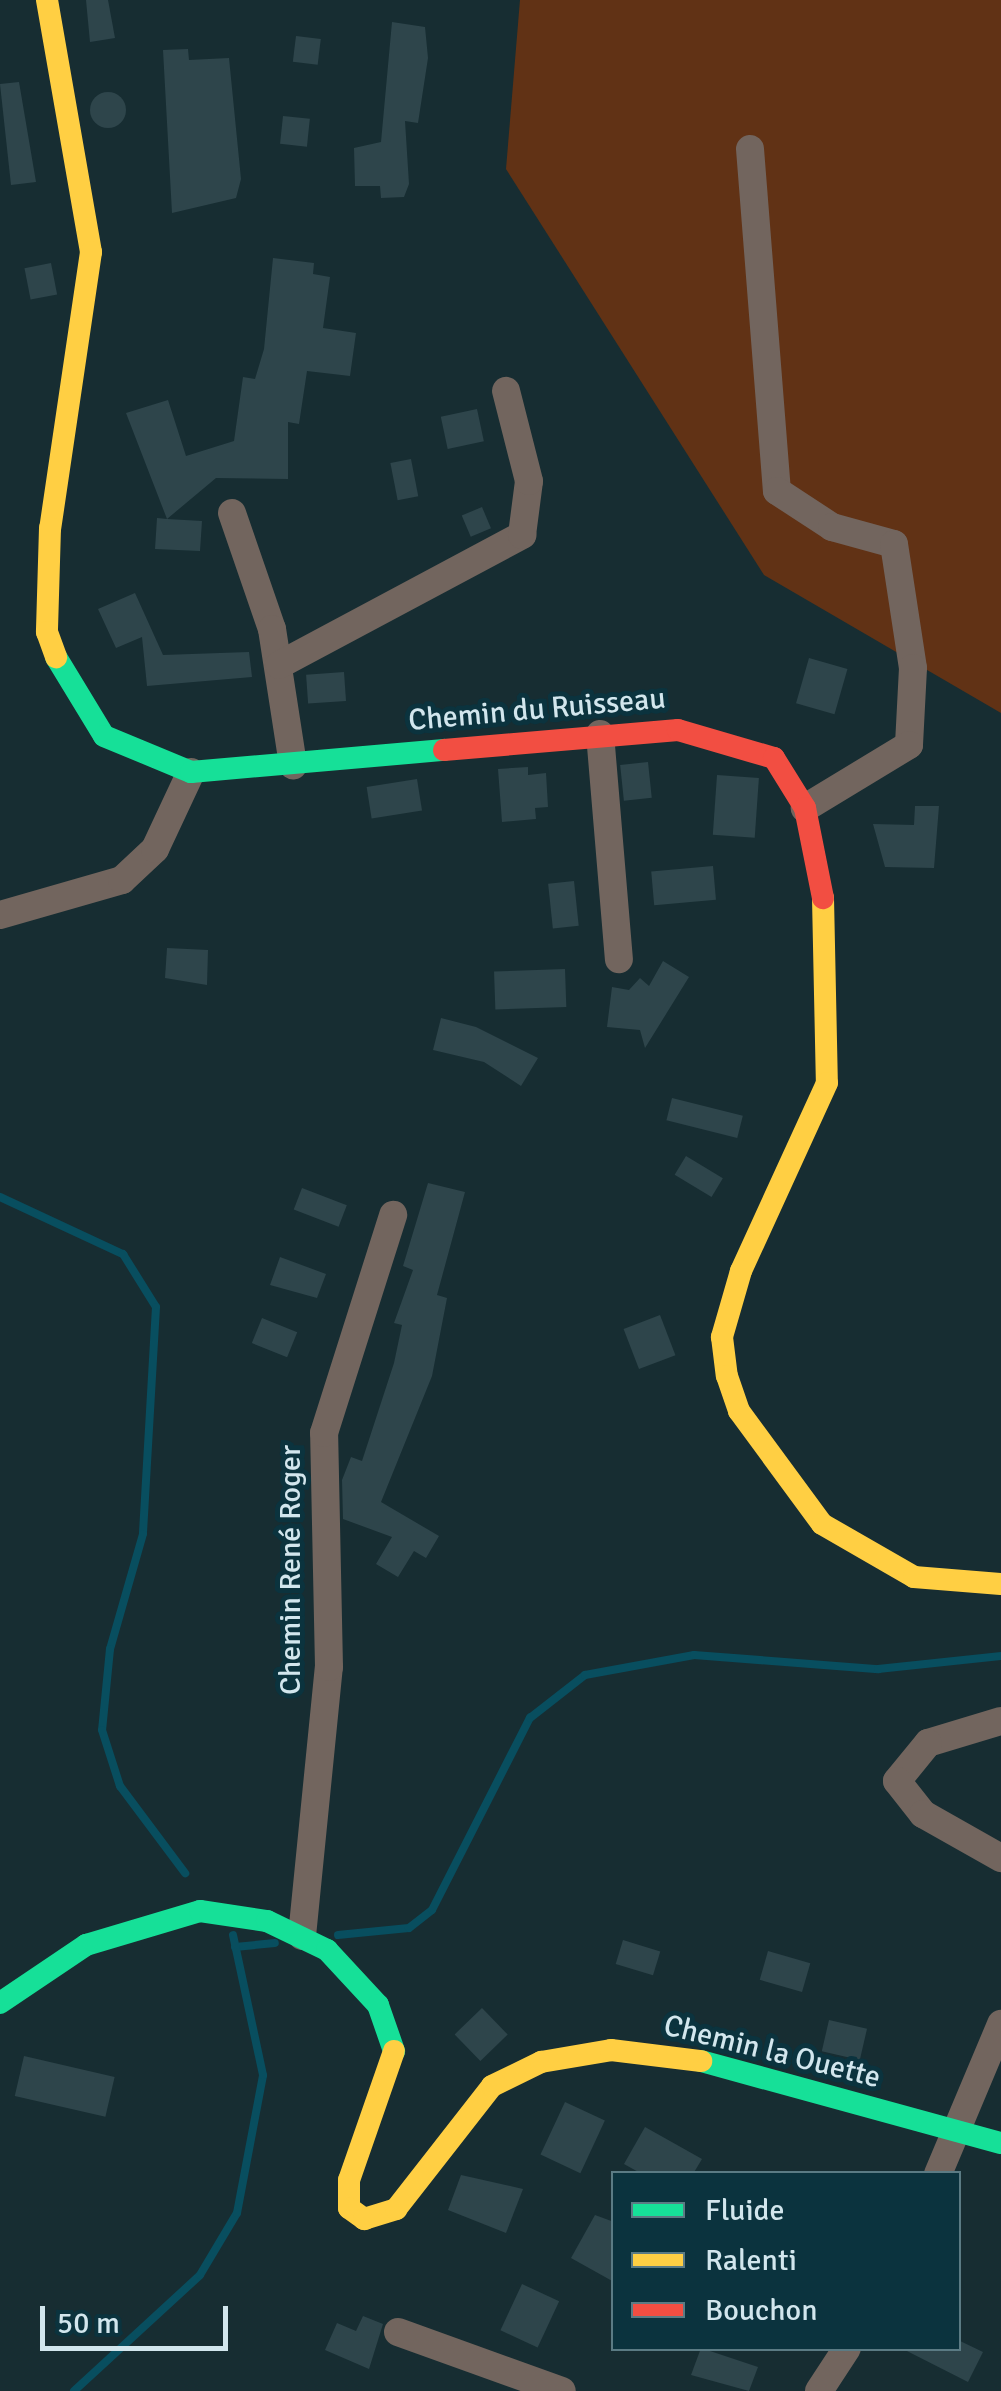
<!DOCTYPE html>
<meta charset="utf-8">
<style>
body{margin:0}
#map{position:relative;width:1001px;height:2391px;overflow:hidden;background:#172d32;font-family:Signika,sans-serif}
div>[style]{position:absolute}
.green>*{inset:0;background:#613215}
.stream>*{height:8px;margin:-4px;padding:0 4px;transform-origin:4px;border-radius:4px;background:#084e5f}
.building>*{inset:0;background:#2e454b;transform-origin:0 0}
.round{border-radius:50%}
.street>*{height:28px;margin:-14px;padding:0 14px;transform-origin:14px;border-radius:14px;background:#72655e}
.fast>*{height:22px;margin:-11px;padding:0 11px;transform-origin:11px;border-radius:11px;background:#16e098}
.slow>*{height:22px;margin:-11px;padding:0 11px;transform-origin:11px;border-radius:11px;background:#ffcf43}
.jam>*{height:22px;margin:-11px;padding:0 11px;transform-origin:11px;border-radius:11px;background:#f24e42}
span{translate:-50% -50%;white-space:nowrap;text-align:center;line-height:1.15;-webkit-text-stroke:10px #0b333e;paint-order:stroke}
.street-label{font-size:30px;color:#d2e6ed}
.legend{position:absolute;left:611px;top:2171px;width:350px;height:180px;box-sizing:border-box;background:#0b333e;border:2px solid #5b7b84;margin:0;padding:12px 18px;list-style:none;font-size:30px;color:#d2e6ed}
.legend li{display:flex;align-items:center;gap:20px;height:50px}
.legend b{width:50px;border:2px solid #5b7b84}
.scale{position:absolute;left:40px;top:2306px;width:188px;height:45px;box-sizing:border-box;border:5px solid #d2e6ed;border-top:0;padding-left:12px;font-size:30px;line-height:35px;white-space:nowrap;color:#d2e6ed;-webkit-text-stroke:8px #0b333e;paint-order:stroke}
</style>
<div id="map">
<div class="green">
<i style="clip-path:polygon(520px 0,1001px 0,1001px 713px,764px 575px,506px 169px)"></i>
</div>
<div class="stream">
<i style="left:0;top:1197px;width:136px;rotate:24.9deg"></i>
<i style="left:123px;top:1254px;width:62px;rotate:58.1deg"></i>
<i style="left:156px;top:1307px;width:227px;rotate:93.3deg"></i>
<i style="left:143px;top:1534px;width:120px;rotate:106deg"></i>
<i style="left:110px;top:1649px;width:81px;rotate:95.6deg"></i>
<i style="left:102px;top:1730px;width:59px;rotate:72.2deg"></i>
<i style="left:120px;top:1786px;width:109px;rotate:53.2deg"></i>
<i style="left:338px;top:1935px;width:71px;rotate:-5.6deg"></i>
<i style="left:409px;top:1928px;width:29px;rotate:-38deg"></i>
<i style="left:432px;top:1910px;width:216px;rotate:-63deg"></i>
<i style="left:530px;top:1718px;width:70px;rotate:-38deg"></i>
<i style="left:585px;top:1675px;width:111px;rotate:-10.4deg"></i>
<i style="left:694px;top:1655px;width:185px;rotate:4.4deg"></i>
<i style="left:878px;top:1669px;width:124px;rotate:-6deg"></i>
<i style="left:235px;top:1947px;width:40px;rotate:-5.7deg"></i>
<i style="left:74px;top:2391px;width:171px;rotate:-42.6deg"></i>
<i style="left:200px;top:2275px;width:72px;rotate:-59.2deg"></i>
<i style="left:237px;top:2213px;width:140px;rotate:-79.3deg"></i>
<i style="left:263px;top:2075px;width:143px;rotate:-102.1deg"></i>
</div>
<div class="building">
<i style="clip-path:polygon(86px 0,108px 0,115px 38px,90px 42px)"></i>
<i style="clip-path:polygon(392px 22px,425px 27px,428px 58px,418px 123px,405px 121px,409px 184px,404px 197px,381px 198px,380px 186px,355px 186px,354px 148px,381px 142px)"></i>
<i style="left:296px;top:36px;width:25px;height:26px;rotate:7deg"></i>
<i style="clip-path:polygon(188px 49px,189px 60px,229px 58px,241px 179px,236px 198px,172px 213px,163px 50px)"></i>
<i style="clip-path:polygon(19px 82px,36px 182px,11px 185px,0 84px)"></i>
<i class="round" style="left:90px;top:92px;width:36px;height:36px"></i>
<i style="left:283px;top:116px;width:27px;height:28px;rotate:6deg"></i>
<i style="clip-path:polygon(273px 258px,314px 263px,313px 274px,330px 277px,323px 328px,356px 333px,350px 376px,307px 371px,299px 424px,288px 422px,288px 479px,216px 478px,167px 519px,202px 521px,200px 551px,155px 549px,157px 518px,167px 519px,126px 413px,168px 400px,186px 456px,234px 441px,243px 377px,255px 379px,264px 349px)"></i>
<i style="left:51px;top:263px;width:32px;height:27px;rotate:79deg"></i>
<i style="left:477px;top:409px;width:33px;height:37px;rotate:78deg"></i>
<i style="left:411px;top:459px;width:38px;height:21px;rotate:79deg"></i>
<i style="left:482px;top:507px;width:23px;height:22px;rotate:67deg"></i>
<i style="clip-path:polygon(135px 593px,163px 655px,249px 652px,252px 677px,147px 686px,142px 637px,116px 648px,98px 609px)"></i>
<i style="left:809px;top:658px;width:40px;height:47px;rotate:16deg"></i>
<i style="left:344px;top:672px;width:29px;height:38px;rotate:86deg"></i>
<i style="left:648px;top:762px;width:36px;height:28px;rotate:84deg"></i>
<i style="clip-path:polygon(528px 767px,528px 775px,546px 773px,548px 807px,535px 808px,536px 819px,502px 822px,498px 769px)"></i>
<i style="left:717px;top:775px;width:42px;height:60px;rotate:4deg"></i>
<i style="left:417px;top:779px;width:32px;height:51px;rotate:81deg"></i>
<i style="clip-path:polygon(915px 806px,939px 806px,934px 868px,885px 867px,873px 824px,914px 825px)"></i>
<i style="left:713px;top:866px;width:34px;height:62px;rotate:85deg"></i>
<i style="left:574px;top:881px;width:45px;height:26px;rotate:84deg"></i>
<i style="clip-path:polygon(167px 948px,208px 950px,207px 985px,165px 978px)"></i>
<i style="clip-path:polygon(663px 961px,689px 977px,645px 1048px,640px 1030px,607px 1027px,612px 987px,629px 990px,640px 978px,649px 986px)"></i>
<i style="left:565px;top:969px;width:38px;height:71px;rotate:88deg"></i>
<i style="clip-path:polygon(441px 1018px,476px 1027px,538px 1058px,521px 1086px,484px 1062px,433px 1050px)"></i>
<i style="left:672px;top:1098px;width:73px;height:23px;rotate:14deg"></i>
<i style="left:686px;top:1156px;width:43px;height:22px;rotate:31deg"></i>
<i style="clip-path:polygon(428px 1183px,465px 1192px,437px 1295px,447px 1298px,432px 1376px,381px 1502px,439px 1536px,426px 1558px,414px 1551px,398px 1577px,376px 1564px,392px 1537px,343px 1519px,342px 1480px,351px 1457px,362px 1461px,394px 1363px,402px 1325px,394px 1323px,413px 1270px,403px 1266px)"></i>
<i style="left:302px;top:1188px;width:48px;height:23px;rotate:21deg"></i>
<i style="clip-path:polygon(280px 1257px,326px 1274px,317px 1298px,270px 1285px)"></i>
<i style="left:660px;top:1315px;width:43px;height:39px;rotate:69deg"></i>
<i style="left:262px;top:1318px;width:38px;height:27px;rotate:22deg"></i>
<i style="left:623px;top:1940px;width:39px;height:25px;rotate:17deg"></i>
<i style="left:768px;top:1951px;width:44px;height:30px;rotate:16deg"></i>
<i style="left:482px;top:2008px;width:37px;height:38px;rotate:46deg"></i>
<i style="left:829px;top:2020px;width:39px;height:32px;rotate:13deg"></i>
<i style="left:24px;top:2056px;width:93px;height:41px;rotate:13deg"></i>
<i style="left:565px;top:2102px;width:44px;height:58px;rotate:25deg"></i>
<i style="clip-path:polygon(645px 2127px,702px 2159px,693px 2174px,642px 2174px,624px 2164px)"></i>
<i style="clip-path:polygon(461px 2175px,523px 2189px,506px 2233px,448px 2210px)"></i>
<i style="clip-path:polygon(595px 2215px,614px 2222px,614px 2282px,571px 2258px)"></i>
<i style="left:522px;top:2284px;width:41px;height:51px;rotate:25deg"></i>
<i style="clip-path:polygon(363px 2316px,383px 2324px,369px 2369px,325px 2350px,337px 2323px,356px 2331px)"></i>
<i style="clip-path:polygon(958px 2340px,983px 2352px,968px 2382px,901px 2348px,958px 2348px)"></i>
<i style="clip-path:polygon(701px 2348px,758px 2367px,749px 2391px,691px 2375px)"></i>
</div>
<div class="street">
<i style="left:750px;top:149px;width:343px;rotate:85.5deg"></i>
<i style="left:777px;top:491px;width:66px;rotate:33.2deg"></i>
<i style="left:832px;top:527px;width:64px;rotate:15.3deg"></i>
<i style="left:894px;top:544px;width:125px;rotate:81.3deg"></i>
<i style="left:913px;top:668px;width:77px;rotate:93deg"></i>
<i style="left:909px;top:745px;width:122px;rotate:148.8deg"></i>
<i style="left:232px;top:513px;width:123px;rotate:71deg"></i>
<i style="left:272px;top:629px;width:138px;rotate:81.2deg"></i>
<i style="left:279px;top:665px;width:276px;rotate:-28.1deg"></i>
<i style="left:522px;top:535px;width:54px;rotate:-82.6deg"></i>
<i style="left:529px;top:481px;width:93px;rotate:-104.3deg"></i>
<i style="left:600px;top:734px;width:226px;rotate:85.2deg"></i>
<i style="left:0;top:915px;width:127px;rotate:-16deg"></i>
<i style="left:122px;top:880px;width:45px;rotate:-43.2deg"></i>
<i style="left:155px;top:849px;width:85px;rotate:-64.9deg"></i>
<i style="left:1001px;top:1721px;width:76px;rotate:163.2deg"></i>
<i style="left:928px;top:1743px;width:49px;rotate:129.2deg"></i>
<i style="left:897px;top:1781px;width:42px;rotate:51.8deg"></i>
<i style="left:923px;top:1814px;width:90px;rotate:29.4deg"></i>
<i style="left:302px;top:1936px;width:270px;rotate:-84.3deg"></i>
<i style="left:329px;top:1667px;width:234px;rotate:-91.2deg"></i>
<i style="left:324px;top:1433px;width:229px;rotate:-72.4deg"></i>
<i style="left:938px;top:2174px;width:163px;rotate:-67.2deg"></i>
<i style="left:398px;top:2332px;width:174px;rotate:19.8deg"></i>
<i style="left:819px;top:2391px;width:51px;rotate:-56.9deg"></i>
</div>
<div class="fast">
<i style="left:56px;top:657px;width:92px;rotate:58.7deg"></i>
<i style="left:104px;top:736px;width:94px;rotate:22.5deg"></i>
<i style="left:191px;top:772px;width:254px;rotate:-5deg"></i>
<i style="left:0;top:2003px;width:104px;rotate:-34deg"></i>
<i style="left:86px;top:1945px;width:119px;rotate:-16.6deg"></i>
<i style="left:200px;top:1911px;width:68px;rotate:8.5deg"></i>
<i style="left:267px;top:1921px;width:67px;rotate:25.8deg"></i>
<i style="left:327px;top:1950px;width:75px;rotate:47.2deg"></i>
<i style="left:378px;top:2005px;width:49px;rotate:70.8deg"></i>
<i style="left:701px;top:2061px;width:311px;rotate:15.3deg"></i>
</div>
<div class="slow">
<i style="left:47px;top:0;width:256px;rotate:80.1deg"></i>
<i style="left:91px;top:252px;width:279px;rotate:98.4deg"></i>
<i style="left:50px;top:528px;width:104px;rotate:91.7deg"></i>
<i style="left:47px;top:632px;width:27px;rotate:70deg"></i>
<i style="left:823px;top:898px;width:185px;rotate:88.8deg"></i>
<i style="left:827px;top:1083px;width:207px;rotate:114.6deg"></i>
<i style="left:741px;top:1271px;width:69px;rotate:106.1deg"></i>
<i style="left:722px;top:1337px;width:39px;rotate:83deg"></i>
<i style="left:727px;top:1376px;width:37px;rotate:71deg"></i>
<i style="left:739px;top:1411px;width:140px;rotate:53.7deg"></i>
<i style="left:822px;top:1524px;width:106px;rotate:29.9deg"></i>
<i style="left:914px;top:1577px;width:87px;rotate:4.6deg"></i>
<i style="left:394px;top:2051px;width:137px;rotate:109.2deg"></i>
<i style="left:349px;top:2180px;width:28px;rotate:90deg"></i>
<i style="left:349px;top:2208px;width:19px;rotate:36deg"></i>
<i style="left:364px;top:2219px;width:34px;rotate:-17deg"></i>
<i style="left:396px;top:2209px;width:156px;rotate:-52deg"></i>
<i style="left:492px;top:2086px;width:55px;rotate:-26.1deg"></i>
<i style="left:541px;top:2062px;width:71px;rotate:-9.7deg"></i>
<i style="left:611px;top:2050px;width:91px;rotate:7deg"></i>
</div>
<div class="jam">
<i style="left:444px;top:750px;width:235px;rotate:-4.9deg"></i>
<i style="left:678px;top:730px;width:100px;rotate:16.3deg"></i>
<i style="left:774px;top:758px;width:59px;rotate:58.2deg"></i>
<i style="left:805px;top:808px;width:92px;rotate:78.7deg"></i>
</div>
<div class="street-label">
<span style="left:537px;top:710px;rotate:-5deg">Chemin du Ruisseau</span>
<span style="left:291px;top:1570px;rotate:-90deg">Chemin René Roger</span>
<span style="left:772px;top:2052px;rotate:14deg">Chemin la Ouette</span>
</div>
<ul class="legend">
<li><b style="height:12px;background:#16e098"></b>Fluide</li>
<li><b style="height:12px;background:#ffcf43"></b>Ralenti</li>
<li><b style="height:12px;background:#f24e42"></b>Bouchon</li>
</ul>
<div class="scale">50 m</div>
</div>
